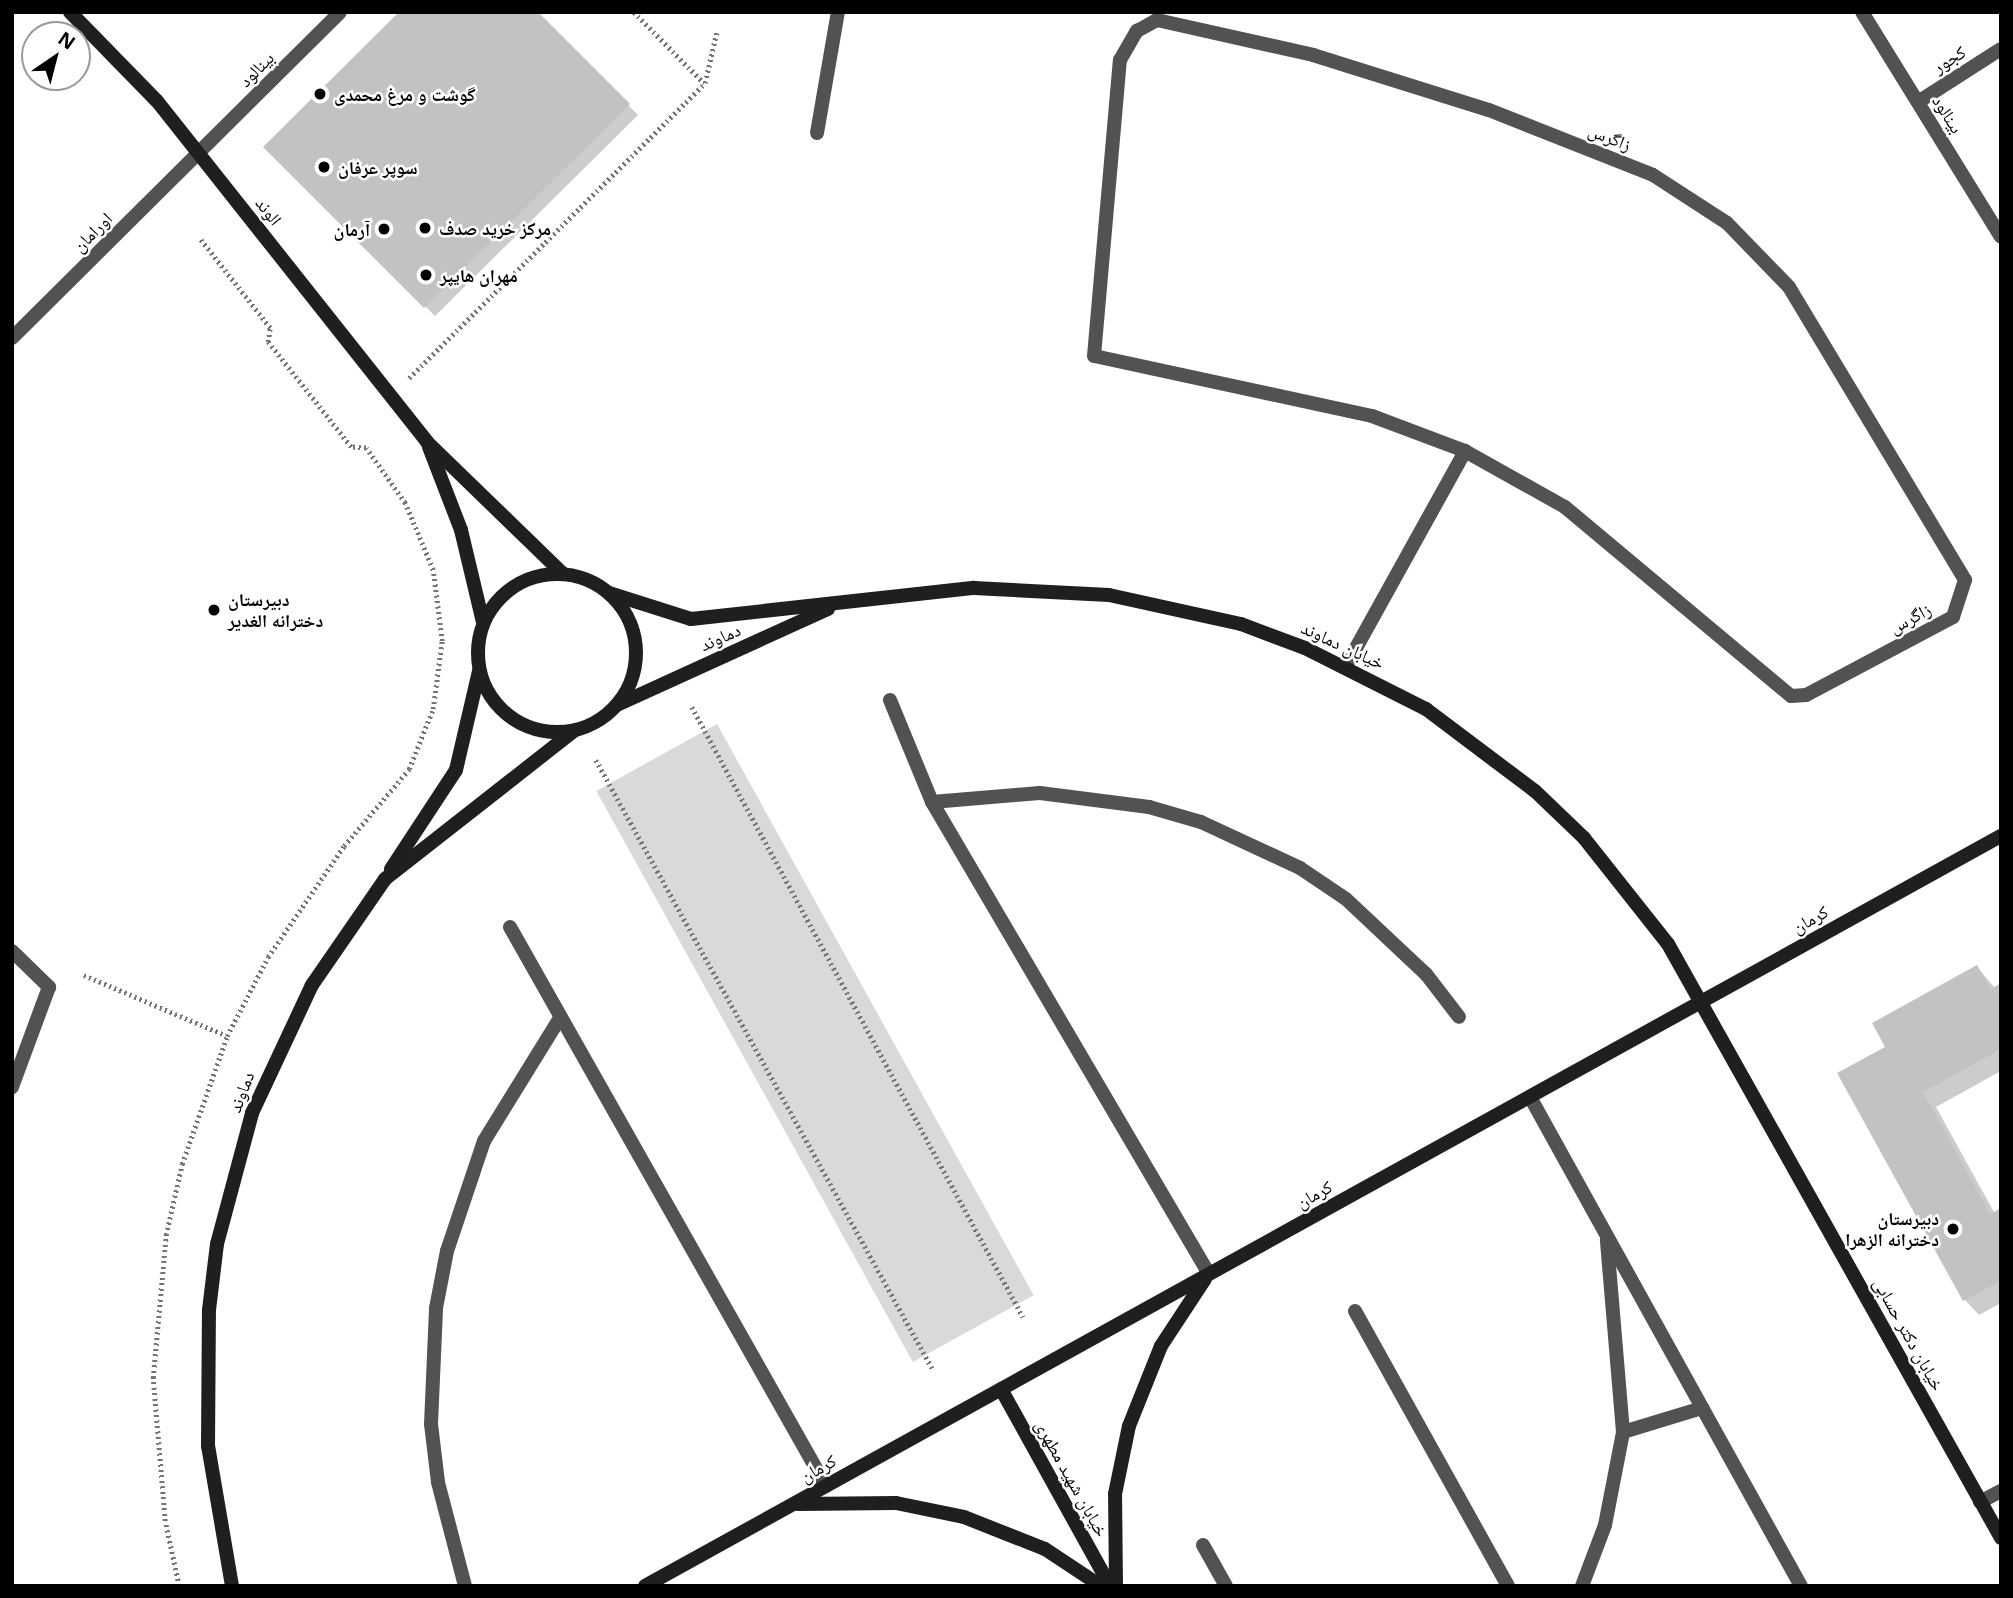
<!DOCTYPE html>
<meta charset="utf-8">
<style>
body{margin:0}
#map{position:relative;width:2013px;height:1598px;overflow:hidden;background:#fff;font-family:"Noto Sans","Noto Naskh Arabic",sans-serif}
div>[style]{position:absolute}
.green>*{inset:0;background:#d9d9d9;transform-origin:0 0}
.shadow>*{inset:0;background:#0003}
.building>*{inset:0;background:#c2c2c2}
.path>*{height:4.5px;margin-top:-2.25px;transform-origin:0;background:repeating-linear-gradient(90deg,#747474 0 2px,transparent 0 5.5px)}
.street>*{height:14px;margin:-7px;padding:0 7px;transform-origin:7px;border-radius:7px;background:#525252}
.secondary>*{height:14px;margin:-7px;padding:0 7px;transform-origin:7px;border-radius:7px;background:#1f1f1f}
.secondary>.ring{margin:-7px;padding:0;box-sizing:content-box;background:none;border:14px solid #1f1f1f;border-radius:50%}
.dots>*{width:19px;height:19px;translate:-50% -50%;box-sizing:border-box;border:4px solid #fff;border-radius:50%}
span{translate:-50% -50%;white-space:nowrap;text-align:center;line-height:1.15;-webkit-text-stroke:5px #fff;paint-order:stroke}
.street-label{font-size:18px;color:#000}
.poi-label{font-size:18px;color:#000;font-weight:700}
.left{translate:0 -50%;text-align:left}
.right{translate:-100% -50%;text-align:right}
.frame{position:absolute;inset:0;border:14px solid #000;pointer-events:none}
.north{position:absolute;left:21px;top:21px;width:70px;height:70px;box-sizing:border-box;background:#fff;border:2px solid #999;border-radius:50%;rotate:35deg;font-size:19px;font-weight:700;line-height:28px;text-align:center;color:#000}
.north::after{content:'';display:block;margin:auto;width:24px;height:32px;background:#000;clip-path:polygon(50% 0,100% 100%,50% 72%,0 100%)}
</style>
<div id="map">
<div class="green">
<i style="left:717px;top:724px;width:653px;height:138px;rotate:61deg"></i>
</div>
<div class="shadow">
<i style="clip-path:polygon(535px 12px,638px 115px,435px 316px,266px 147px)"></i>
<i style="clip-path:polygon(1977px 967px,1995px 988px,2001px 985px,2001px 1071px,1936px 1107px,1995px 1214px,2001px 1210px,2001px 1303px,1979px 1315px,1965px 1300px,1839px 1074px,1887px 1048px)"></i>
</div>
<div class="building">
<i style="clip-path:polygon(399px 12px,538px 12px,630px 104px,424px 308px,263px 147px)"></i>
<i style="clip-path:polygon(1977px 965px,1991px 989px,2001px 983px,2001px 1049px,1923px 1092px,1990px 1214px,2001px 1208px,2001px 1281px,1963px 1301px,1837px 1073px,1885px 1047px,1872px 1023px)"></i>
</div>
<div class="path">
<i style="left:634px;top:12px;width:100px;rotate:45.4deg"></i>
<i style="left:409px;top:378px;width:418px;rotate:-44.9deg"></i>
<i style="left:705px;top:83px;width:54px;rotate:-77.2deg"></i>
<i style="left:692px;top:707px;width:694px;rotate:61.51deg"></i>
<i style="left:596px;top:760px;width:695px;rotate:61.07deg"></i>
<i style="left:84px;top:975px;width:155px;rotate:23.1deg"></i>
<i style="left:179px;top:1586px;width:66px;rotate:-102.2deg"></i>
<i style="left:165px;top:1521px;width:144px;rotate:-94.8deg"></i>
<i style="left:153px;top:1378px;width:144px;rotate:-84.8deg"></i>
<i style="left:166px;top:1235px;width:73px;rotate:-77.3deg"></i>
<i style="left:182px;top:1164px;width:136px;rotate:-70.6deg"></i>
<i style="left:227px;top:1036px;width:89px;rotate:-62.6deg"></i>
<i style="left:268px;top:957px;width:135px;rotate:-55.6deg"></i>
<i style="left:344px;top:846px;width:101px;rotate:-49.8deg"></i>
<i style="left:409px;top:769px;width:65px;rotate:-68.2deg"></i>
<i style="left:433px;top:709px;width:69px;rotate:-82.5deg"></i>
<i style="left:442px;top:641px;width:72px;rotate:-97.2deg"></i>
<i style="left:433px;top:570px;width:73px;rotate:-112.7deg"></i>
<i style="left:405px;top:503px;width:67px;rotate:-125.3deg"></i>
<i style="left:366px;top:448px;width:15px;rotate:-176deg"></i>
<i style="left:351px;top:447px;width:134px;rotate:-128.3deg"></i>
<i style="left:268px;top:342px;width:14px;rotate:-82deg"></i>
<i style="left:270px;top:328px;width:113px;rotate:-128.2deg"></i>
</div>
<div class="street">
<i style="left:1862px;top:12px;width:264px;rotate:58.3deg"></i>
<i style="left:1157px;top:20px;width:160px;rotate:12.6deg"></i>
<i style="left:1313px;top:55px;width:184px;rotate:17.4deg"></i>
<i style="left:1489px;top:110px;width:176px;rotate:21.6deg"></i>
<i style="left:1653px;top:175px;width:88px;rotate:33deg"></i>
<i style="left:1727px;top:223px;width:89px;rotate:45.9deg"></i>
<i style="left:1789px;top:287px;width:342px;rotate:59deg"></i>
<i style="left:1965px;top:580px;width:39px;rotate:108deg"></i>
<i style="left:1953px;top:617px;width:166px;rotate:152deg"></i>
<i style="left:1806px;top:695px;width:15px;rotate:176deg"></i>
<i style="left:1791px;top:696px;width:295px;rotate:-140.1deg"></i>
<i style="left:1565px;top:507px;width:115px;rotate:-150.8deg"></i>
<i style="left:1465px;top:451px;width:99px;rotate:-159.4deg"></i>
<i style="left:1372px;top:416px;width:284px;rotate:-167.8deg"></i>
<i style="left:1094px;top:356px;width:297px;rotate:-85deg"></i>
<i style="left:1120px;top:60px;width:34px;rotate:-60deg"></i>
<i style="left:1137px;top:31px;width:23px;rotate:-29deg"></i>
<i style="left:1918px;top:102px;width:98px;rotate:-32.6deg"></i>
<i style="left:817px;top:133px;width:123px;rotate:-80.2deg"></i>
<i style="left:12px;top:338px;width:462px;rotate:-44.8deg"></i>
<i style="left:1346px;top:666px;width:246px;rotate:-61deg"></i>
<i style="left:890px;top:700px;width:110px;rotate:67.6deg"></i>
<i style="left:932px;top:802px;width:547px;rotate:59.59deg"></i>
<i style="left:932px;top:802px;width:108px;rotate:-4.8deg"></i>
<i style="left:1040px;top:793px;width:110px;rotate:7.3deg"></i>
<i style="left:1149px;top:807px;width:54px;rotate:16.1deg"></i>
<i style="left:1201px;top:822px;width:109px;rotate:24.9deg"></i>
<i style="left:1300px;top:868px;width:55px;rotate:34deg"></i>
<i style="left:1346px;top:899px;width:110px;rotate:43.2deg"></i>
<i style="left:1426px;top:974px;width:54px;rotate:52.5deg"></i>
<i style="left:510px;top:927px;width:642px;rotate:60.52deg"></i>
<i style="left:12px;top:951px;width:52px;rotate:44.2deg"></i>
<i style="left:49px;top:987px;width:107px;rotate:110.3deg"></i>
<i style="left:1530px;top:1097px;width:559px;rotate:61.01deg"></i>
<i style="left:1355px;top:1311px;width:315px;rotate:60.9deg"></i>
<i style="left:1623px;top:1432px;width:83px;rotate:-16.9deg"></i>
<i style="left:1980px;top:1502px;width:24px;rotate:-28deg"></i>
<i style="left:1203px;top:1545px;width:47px;rotate:60.7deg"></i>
<i style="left:465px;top:1586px;width:107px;rotate:-104.6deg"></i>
<i style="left:438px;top:1482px;width:58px;rotate:-96.9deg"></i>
<i style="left:431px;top:1424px;width:116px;rotate:-87.5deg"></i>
<i style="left:436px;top:1308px;width:58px;rotate:-79.1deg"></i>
<i style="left:447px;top:1251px;width:116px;rotate:-71.4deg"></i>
<i style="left:484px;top:1141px;width:145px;rotate:-58.3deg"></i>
<i style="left:1582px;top:1586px;width:65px;rotate:-69.3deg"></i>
<i style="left:1605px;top:1525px;width:95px;rotate:-79deg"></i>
<i style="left:1623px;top:1432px;width:193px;rotate:-94.8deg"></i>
</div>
<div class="secondary">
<i style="left:70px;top:12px;width:124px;rotate:45.7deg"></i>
<i style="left:157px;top:101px;width:435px;rotate:51.6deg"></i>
<i style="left:427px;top:442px;width:190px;rotate:44.1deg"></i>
<i style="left:429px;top:447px;width:89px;rotate:68.9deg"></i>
<i style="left:461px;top:530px;width:95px;rotate:76.6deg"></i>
<i class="ring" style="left:478px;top:574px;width:144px;height:144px"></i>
<i style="left:609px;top:593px;width:86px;rotate:17.6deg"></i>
<i style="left:691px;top:619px;width:285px;rotate:-6.3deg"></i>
<i style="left:974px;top:588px;width:135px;rotate:3deg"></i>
<i style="left:1109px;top:595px;width:135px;rotate:12.4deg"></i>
<i style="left:1241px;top:624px;width:68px;rotate:20.6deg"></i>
<i style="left:1305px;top:648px;width:136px;rotate:26.8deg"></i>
<i style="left:1426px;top:709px;width:136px;rotate:37deg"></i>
<i style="left:1535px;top:791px;width:68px;rotate:43.8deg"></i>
<i style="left:1584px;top:838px;width:135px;rotate:51.6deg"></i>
<i style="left:1668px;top:944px;width:681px;rotate:60.72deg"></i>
<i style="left:617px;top:705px;width:232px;rotate:-24.5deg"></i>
<i style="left:391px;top:869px;width:118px;rotate:-56.7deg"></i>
<i style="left:456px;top:770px;width:102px;rotate:-76.9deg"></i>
<i style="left:1001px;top:1389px;width:225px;rotate:61deg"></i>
<i style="left:798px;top:1504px;width:98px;rotate:-0.6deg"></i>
<i style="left:896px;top:1503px;width:69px;rotate:11.6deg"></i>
<i style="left:964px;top:1517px;width:87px;rotate:21.6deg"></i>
<i style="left:1045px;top:1549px;width:67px;rotate:33.5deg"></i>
<i style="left:232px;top:1586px;width:142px;rotate:-99.7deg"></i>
<i style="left:208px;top:1446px;width:136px;rotate:-89.6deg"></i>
<i style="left:209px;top:1310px;width:66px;rotate:-83.1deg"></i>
<i style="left:217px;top:1244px;width:136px;rotate:-75deg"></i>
<i style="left:252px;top:1113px;width:141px;rotate:-64.9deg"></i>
<i style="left:312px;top:985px;width:129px;rotate:-55.4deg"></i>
<i style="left:385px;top:879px;width:241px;rotate:-38.1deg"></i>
<i style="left:645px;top:1586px;width:1550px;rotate:-28.95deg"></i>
<i style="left:1116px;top:1586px;width:92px;rotate:-90.6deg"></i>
<i style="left:1115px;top:1494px;width:69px;rotate:-78.4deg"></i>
<i style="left:1129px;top:1426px;width:86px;rotate:-68.2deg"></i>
<i style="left:1161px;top:1346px;width:80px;rotate:-56.7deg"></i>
</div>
<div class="dots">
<i style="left:320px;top:94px;background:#000"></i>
<i style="left:324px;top:167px;background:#000"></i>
<i style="left:425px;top:228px;background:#000"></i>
<i style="left:384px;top:229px;background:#000"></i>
<i style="left:426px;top:275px;background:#000"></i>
<i style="left:214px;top:610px;background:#000"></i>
<i style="left:1953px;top:1229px;background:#000"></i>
</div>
<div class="street-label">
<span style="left:1949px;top:59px;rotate:-32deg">کجور</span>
<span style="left:256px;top:69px;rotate:-45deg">بینالود</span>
<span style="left:1948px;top:114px;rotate:58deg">بینالود</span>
<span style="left:1610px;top:137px;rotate:22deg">زاگرس</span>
<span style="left:269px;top:211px;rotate:52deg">الوند</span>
<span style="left:92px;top:232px;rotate:-45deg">اورامان</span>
<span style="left:1910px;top:618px;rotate:-28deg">زاگرس</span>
<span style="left:720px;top:637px;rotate:-24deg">دماوند</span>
<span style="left:1343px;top:645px;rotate:25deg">خیابان دماوند</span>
<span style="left:1810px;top:919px;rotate:-29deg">کرمان</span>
<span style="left:241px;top:1092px;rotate:-69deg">دماوند</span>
<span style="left:1314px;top:1194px;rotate:-29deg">کرمان</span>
<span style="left:1909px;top:1334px;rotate:61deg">خیابان دکتر حسابی</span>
<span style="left:818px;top:1468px;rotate:-29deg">کرمان</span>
<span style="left:1072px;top:1478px;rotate:61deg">خیابان شهید مطهری</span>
</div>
<div class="poi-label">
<span class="left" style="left:334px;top:94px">گوشت و مرغ محمدی</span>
<span class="left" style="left:338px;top:167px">سوپر عرفان</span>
<span class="left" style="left:439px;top:228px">مرکز خرید صدف</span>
<span class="right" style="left:370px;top:229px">آرمان</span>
<span class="left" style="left:440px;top:275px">مهران هایپر</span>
<span class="left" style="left:228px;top:610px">دبیرستان<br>دخترانه الغدیر</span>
<span class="right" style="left:1939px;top:1229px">دبیرستان<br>دخترانه الزهرا</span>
</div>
<div class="frame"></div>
<div class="north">N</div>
</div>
